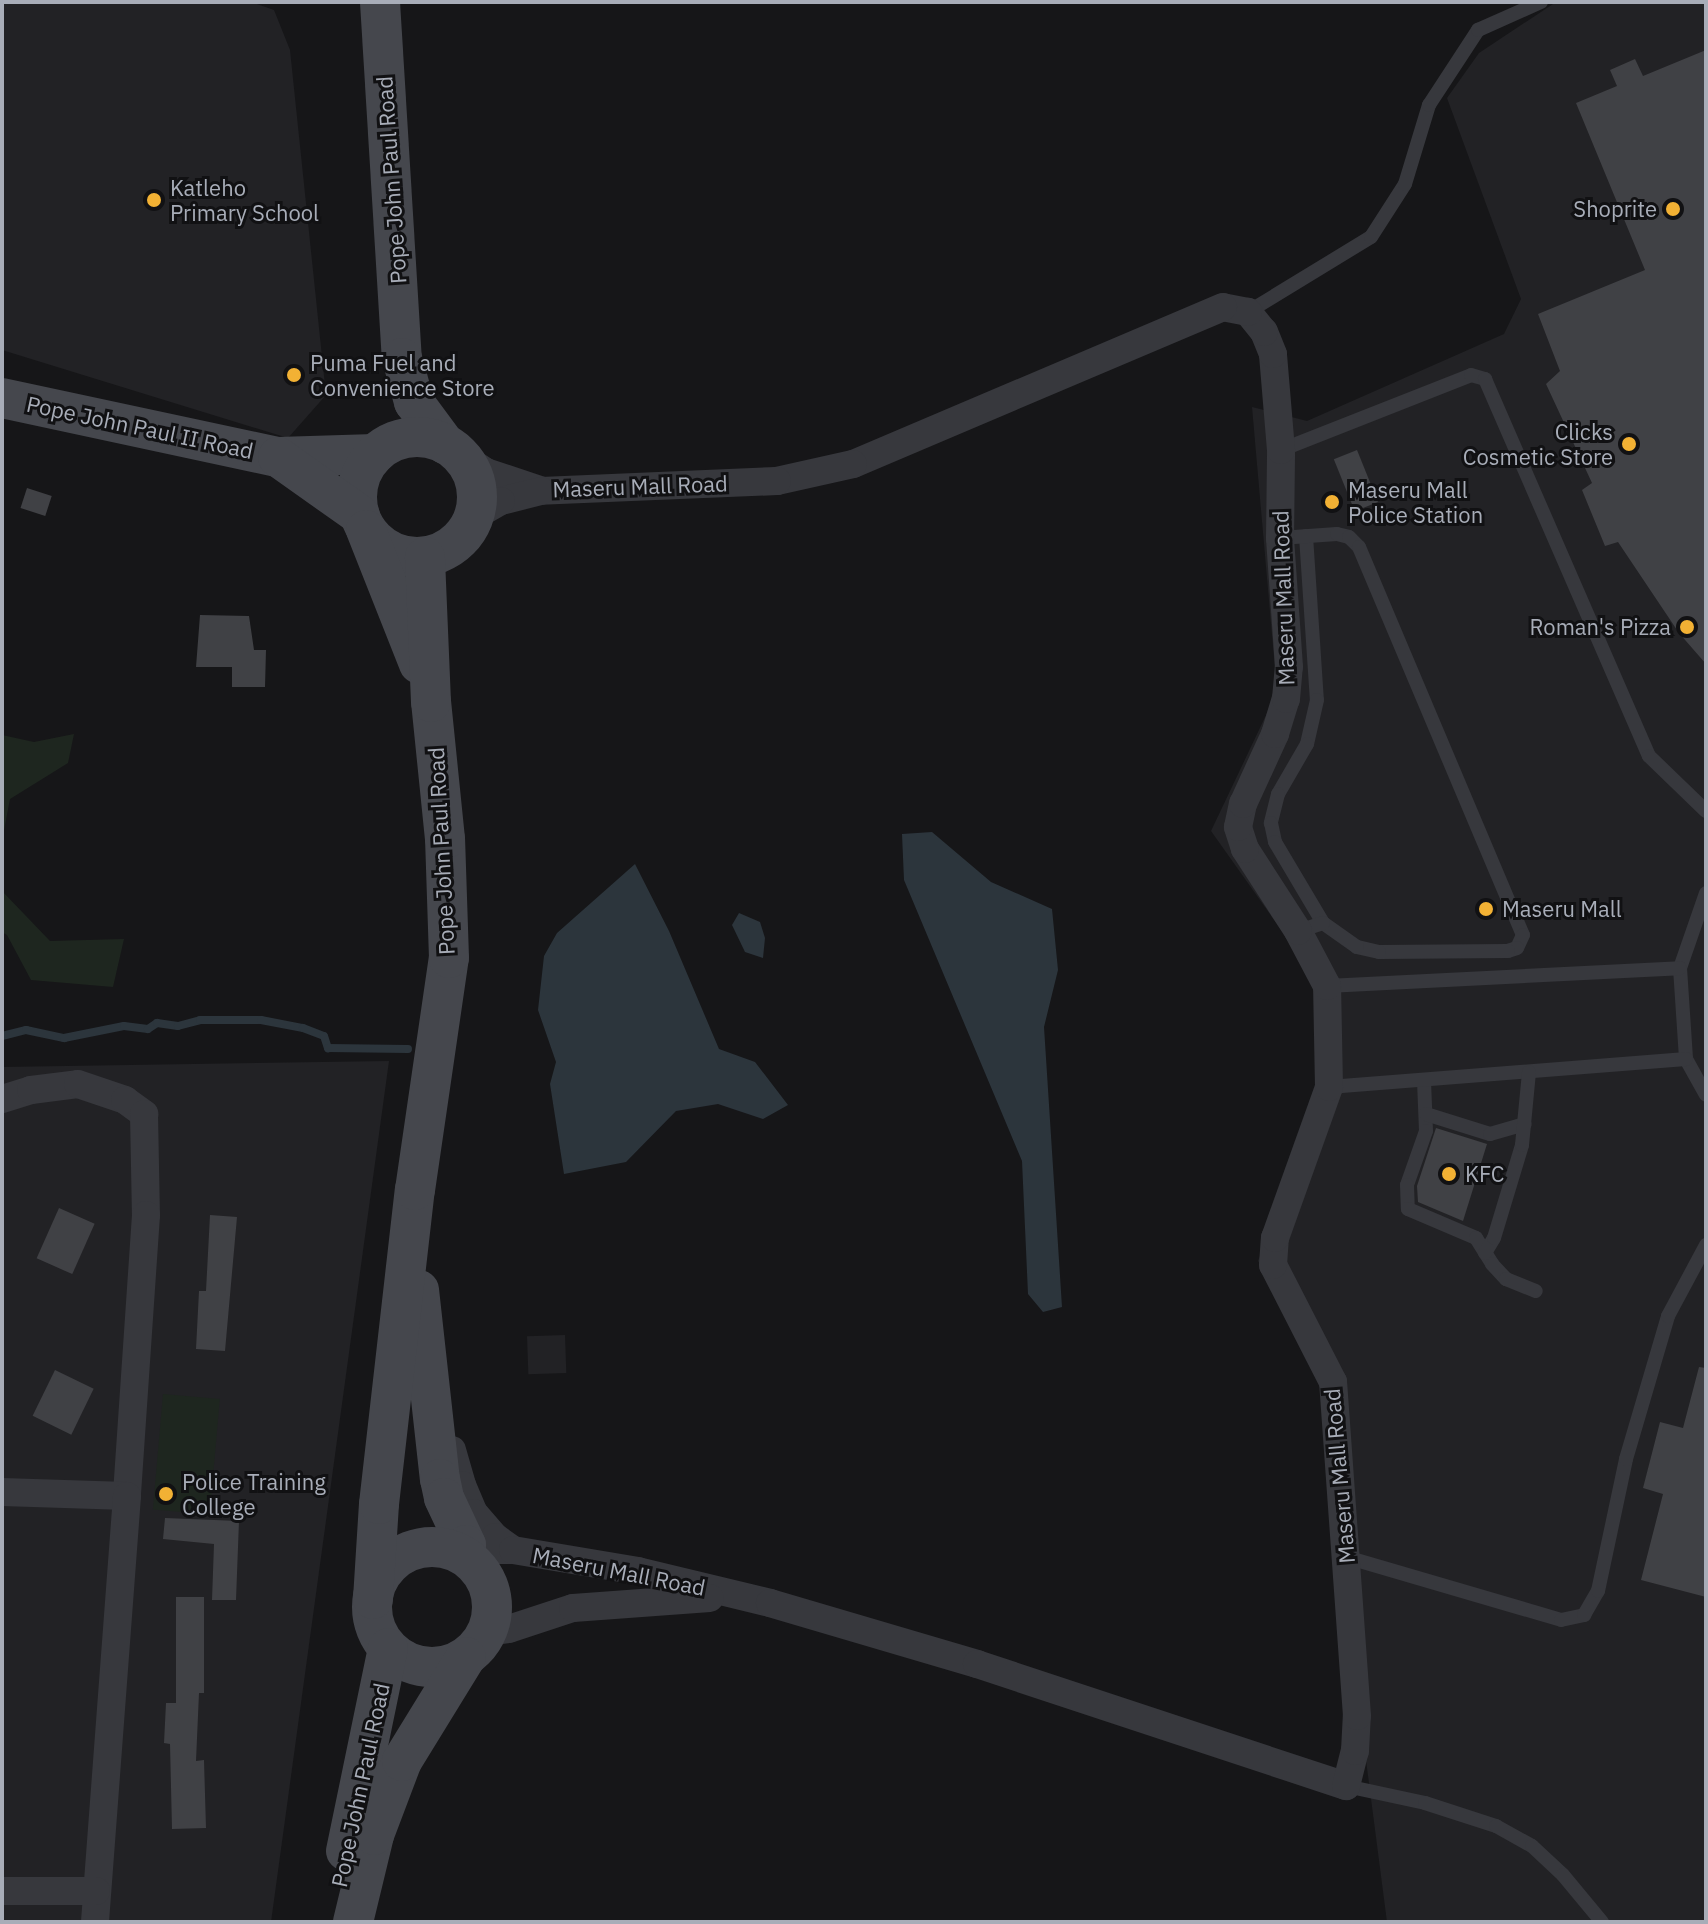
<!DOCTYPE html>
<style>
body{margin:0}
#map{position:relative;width:1708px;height:1924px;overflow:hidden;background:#161618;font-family:"IBM Plex Sans",sans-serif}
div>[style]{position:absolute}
.built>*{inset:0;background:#222225;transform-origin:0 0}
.green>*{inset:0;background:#1e261f;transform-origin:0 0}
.water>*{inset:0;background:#2c353c}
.stream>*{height:8px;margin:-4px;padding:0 4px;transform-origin:4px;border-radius:4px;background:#2c353c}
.building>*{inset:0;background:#404145;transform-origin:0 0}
.lane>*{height:14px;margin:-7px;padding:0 7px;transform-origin:7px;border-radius:7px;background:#37383d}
.street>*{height:28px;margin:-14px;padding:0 14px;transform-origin:14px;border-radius:14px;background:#37383d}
.secondary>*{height:40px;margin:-20px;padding:0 20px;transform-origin:20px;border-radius:20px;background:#45474d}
.secondary>.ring{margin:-20px;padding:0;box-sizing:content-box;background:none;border:40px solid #45474d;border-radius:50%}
.dots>*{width:22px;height:22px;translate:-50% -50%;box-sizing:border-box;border:4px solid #111113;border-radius:50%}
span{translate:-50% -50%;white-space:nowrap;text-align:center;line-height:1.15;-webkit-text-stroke:6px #111113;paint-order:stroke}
.street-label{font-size:22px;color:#a8adb8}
.poi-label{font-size:22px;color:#a8adb8}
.left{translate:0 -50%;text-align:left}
.right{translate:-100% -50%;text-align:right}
.frame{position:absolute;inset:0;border:4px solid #a8adb8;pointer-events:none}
</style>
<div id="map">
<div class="built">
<i style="clip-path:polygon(2px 2px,251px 2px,274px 10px,290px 50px,326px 395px,288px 438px,2px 350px)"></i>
<i style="clip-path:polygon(1556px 2px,1706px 2px,1706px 1922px,1387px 1922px,1335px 1521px,1329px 1379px,1258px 1261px,1324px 1084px,1321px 986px,1211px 831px,1277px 692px,1252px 407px,1307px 421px,1504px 334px,1521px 299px,1447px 98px,1479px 53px)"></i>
<i style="clip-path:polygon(389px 1061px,271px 1922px,2px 1922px,2px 1067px)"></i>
<i style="left:565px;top:1335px;width:38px;height:38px;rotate:88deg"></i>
</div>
<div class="green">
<i style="clip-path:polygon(74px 734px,68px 763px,10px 799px,2px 841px,2px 735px,34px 742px)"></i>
<i style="clip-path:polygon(2px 891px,50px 941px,124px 939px,113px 987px,31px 980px,7px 935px,2px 932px)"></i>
<i style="left:163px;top:1394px;width:57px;height:116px;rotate:5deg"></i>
</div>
<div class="water">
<i style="clip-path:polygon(932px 832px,991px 882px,1052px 909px,1058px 970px,1044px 1027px,1062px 1307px,1043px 1312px,1028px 1294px,1022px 1161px,904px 880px,902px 834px)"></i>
<i style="clip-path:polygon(635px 864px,669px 931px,719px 1049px,755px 1062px,788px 1105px,763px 1119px,718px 1104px,676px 1111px,626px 1162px,564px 1174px,550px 1084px,556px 1062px,538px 1010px,544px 956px,557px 933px)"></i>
<i style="clip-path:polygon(739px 913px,760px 922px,765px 938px,763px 958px,745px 952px,732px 925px)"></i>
</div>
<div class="stream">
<i style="left:2px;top:1036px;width:25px;rotate:-14deg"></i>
<i style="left:26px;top:1030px;width:39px;rotate:12deg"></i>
<i style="left:64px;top:1038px;width:61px;rotate:-11.3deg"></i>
<i style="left:124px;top:1026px;width:24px;rotate:7deg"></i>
<i style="left:148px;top:1029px;width:11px;rotate:-34deg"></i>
<i style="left:157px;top:1023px;width:21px;rotate:8deg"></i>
<i style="left:178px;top:1026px;width:23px;rotate:-15deg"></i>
<i style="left:200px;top:1020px;width:61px"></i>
<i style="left:261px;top:1020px;width:43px;rotate:10.8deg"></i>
<i style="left:303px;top:1028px;width:22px;rotate:21deg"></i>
<i style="left:324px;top:1036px;width:13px;rotate:72deg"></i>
<i style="left:328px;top:1048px;width:80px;rotate:0.7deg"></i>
</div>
<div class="building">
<i style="clip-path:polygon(1706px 50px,1706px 664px,1679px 633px,1618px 542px,1605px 546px,1582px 490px,1592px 483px,1546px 384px,1560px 371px,1538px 314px,1645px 270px,1576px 103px,1617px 86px,1610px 70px,1635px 59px,1643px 76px)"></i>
<i style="left:1357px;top:450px;width:56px;height:25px;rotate:68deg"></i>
<i style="left:27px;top:488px;width:26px;height:21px;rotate:18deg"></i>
<i style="clip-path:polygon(200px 615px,249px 616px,254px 650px,266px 650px,265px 687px,232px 687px,232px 667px,196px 667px)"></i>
<i style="clip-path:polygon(1436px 1128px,1487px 1144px,1463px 1221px,1418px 1202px,1417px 1186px)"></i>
<i style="left:59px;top:1208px;width:39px;height:55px;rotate:24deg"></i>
<i style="clip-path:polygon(210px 1215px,237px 1217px,225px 1351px,196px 1349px,199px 1291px,206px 1291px)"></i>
<i style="clip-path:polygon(1699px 1367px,1706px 1368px,1706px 1597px,1641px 1580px,1663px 1494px,1643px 1488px,1660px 1422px,1683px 1428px)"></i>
<i style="left:55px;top:1370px;width:43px;height:51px;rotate:26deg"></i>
<i style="clip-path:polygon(165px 1518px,239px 1521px,236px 1600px,212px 1600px,214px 1544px,163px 1539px)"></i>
<i style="clip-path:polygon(176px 1597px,204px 1597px,204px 1693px,199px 1693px,196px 1761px,204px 1760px,206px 1828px,172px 1829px,170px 1744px,164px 1743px,166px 1703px,176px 1703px)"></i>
</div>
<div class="lane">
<i style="left:1248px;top:312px;width:144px;rotate:-31.4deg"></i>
<i style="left:1371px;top:237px;width:63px;rotate:-57.3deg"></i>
<i style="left:1405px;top:184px;width:83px;rotate:-73.1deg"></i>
<i style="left:1429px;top:105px;width:90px;rotate:-56.8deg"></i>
<i style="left:1478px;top:30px;width:69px;rotate:-24deg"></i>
<i style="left:1281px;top:450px;width:204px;rotate:-21.5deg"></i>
<i style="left:1471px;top:375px;width:15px;rotate:16deg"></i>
<i style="left:1485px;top:379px;width:411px;rotate:66.5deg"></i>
<i style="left:1649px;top:756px;width:79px;rotate:44deg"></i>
<i style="left:1306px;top:536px;width:164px;rotate:86.2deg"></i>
<i style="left:1317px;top:700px;width:45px;rotate:102.8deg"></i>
<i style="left:1307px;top:744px;width:58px;rotate:120.1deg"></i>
<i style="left:1278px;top:794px;width:30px;rotate:104deg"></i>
<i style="left:1271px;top:823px;width:19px;rotate:78deg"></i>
<i style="left:1275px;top:842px;width:94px;rotate:59.3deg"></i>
<i style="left:1280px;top:538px;width:57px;rotate:-4deg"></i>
<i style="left:1337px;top:534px;width:12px;rotate:14deg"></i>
<i style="left:1349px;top:537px;width:14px;rotate:45deg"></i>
<i style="left:1359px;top:547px;width:421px;rotate:67.1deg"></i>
<i style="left:1523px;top:935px;width:14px;rotate:115deg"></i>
<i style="left:1517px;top:948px;width:9px;rotate:162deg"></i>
<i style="left:1508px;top:951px;width:129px;rotate:179.6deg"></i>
<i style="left:1379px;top:952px;width:23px;rotate:-167deg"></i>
<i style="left:1357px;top:947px;width:42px;rotate:-144.8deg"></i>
<i style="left:1323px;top:923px;width:26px;rotate:162deg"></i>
<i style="left:1706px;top:893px;width:79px;rotate:109.1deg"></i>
<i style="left:1680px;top:968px;width:91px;rotate:86.2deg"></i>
<i style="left:1686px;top:1059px;width:41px;rotate:60.9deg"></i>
<i style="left:1327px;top:986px;width:353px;rotate:-2.9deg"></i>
<i style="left:1424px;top:1081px;width:50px;rotate:87.7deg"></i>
<i style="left:1426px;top:1131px;width:57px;rotate:109.4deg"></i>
<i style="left:1407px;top:1185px;width:24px;rotate:88deg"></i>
<i style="left:1408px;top:1209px;width:74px;rotate:23.1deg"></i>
<i style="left:1476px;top:1238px;width:31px;rotate:58deg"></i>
<i style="left:1492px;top:1264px;width:21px;rotate:47deg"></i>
<i style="left:1506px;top:1279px;width:32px;rotate:22deg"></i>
<i style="left:1329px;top:1087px;width:358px;rotate:-4.5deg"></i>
<i style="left:1426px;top:1114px;width:67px;rotate:17.4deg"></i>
<i style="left:1490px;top:1134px;width:36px;rotate:-16deg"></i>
<i style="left:1485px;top:1253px;width:17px;rotate:-59deg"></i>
<i style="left:1494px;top:1238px;width:97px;rotate:-73.2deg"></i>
<i style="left:1522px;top:1145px;width:73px;rotate:-84.5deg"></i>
<i style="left:1346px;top:1557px;width:224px;rotate:16.3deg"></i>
<i style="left:1561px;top:1620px;width:24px;rotate:-12deg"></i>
<i style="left:1584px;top:1615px;width:28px;rotate:-60deg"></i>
<i style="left:1598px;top:1591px;width:135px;rotate:-78deg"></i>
<i style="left:1626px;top:1459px;width:149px;rotate:-73.6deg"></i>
<i style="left:1668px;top:1316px;width:81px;rotate:-61.8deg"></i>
<i style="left:1346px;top:1786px;width:81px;rotate:12.1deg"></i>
<i style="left:1425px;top:1803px;width:75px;rotate:17.9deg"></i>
<i style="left:1496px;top:1826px;width:41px;rotate:29.1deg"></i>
<i style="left:1532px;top:1846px;width:42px;rotate:43.1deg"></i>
<i style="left:1563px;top:1875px;width:61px;rotate:50.3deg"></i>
</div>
<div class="street">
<i style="left:460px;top:455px;width:31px;rotate:33deg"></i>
<i style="left:486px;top:472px;width:57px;rotate:18.4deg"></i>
<i style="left:2px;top:1099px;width:30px;rotate:-17deg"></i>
<i style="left:31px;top:1090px;width:47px;rotate:-7.3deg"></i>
<i style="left:78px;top:1084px;width:50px;rotate:18.8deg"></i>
<i style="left:125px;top:1100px;width:24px;rotate:36deg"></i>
<i style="left:144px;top:1114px;width:101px;rotate:88.9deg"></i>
<i style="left:146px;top:1215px;width:282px;rotate:93.9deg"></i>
<i style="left:452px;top:1450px;width:36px;rotate:74deg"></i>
<i style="left:462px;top:1485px;width:30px;rotate:67deg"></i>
<i style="left:474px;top:1513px;width:32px;rotate:49deg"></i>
<i style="left:495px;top:1537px;width:22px;rotate:36deg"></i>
<i style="left:2px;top:1492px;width:125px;rotate:1.8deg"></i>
<i style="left:127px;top:1496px;width:427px;rotate:94.3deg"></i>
<i style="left:468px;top:1558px;width:15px;rotate:-32deg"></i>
<i style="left:481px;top:1550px;width:32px"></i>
<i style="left:513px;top:1550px;width:127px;rotate:9.5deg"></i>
<i style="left:638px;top:1571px;width:136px;rotate:13.6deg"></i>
<i style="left:770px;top:1603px;width:216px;rotate:16.4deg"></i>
<i style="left:977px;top:1664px;width:389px;rotate:18.3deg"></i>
<i style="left:1346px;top:1786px;width:36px;rotate:-76deg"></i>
<i style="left:1355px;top:1751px;width:35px;rotate:-87deg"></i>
<i style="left:1357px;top:1716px;width:335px;rotate:-94.1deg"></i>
<i style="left:1333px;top:1382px;width:131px;rotate:-117.1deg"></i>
<i style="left:1273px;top:1265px;width:27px;rotate:-86deg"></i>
<i style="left:1275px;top:1238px;width:160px;rotate:-70.3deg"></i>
<i style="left:1329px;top:1087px;width:101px;rotate:-91.1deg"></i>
<i style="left:1327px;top:986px;width:62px;rotate:-117.8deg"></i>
<i style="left:1298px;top:931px;width:98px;rotate:-122.9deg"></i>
<i style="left:1245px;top:849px;width:23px;rotate:-108deg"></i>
<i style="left:1238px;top:827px;width:24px;rotate:-78deg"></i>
<i style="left:1243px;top:804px;width:77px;rotate:-65.4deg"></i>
<i style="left:1275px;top:734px;width:37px;rotate:-73deg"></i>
<i style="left:1286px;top:699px;width:32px;rotate:-85deg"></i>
<i style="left:1289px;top:667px;width:129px;rotate:-94deg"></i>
<i style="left:1280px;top:538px;width:88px;rotate:-89.3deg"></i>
<i style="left:1281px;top:450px;width:96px;rotate:-94.8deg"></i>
<i style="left:1273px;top:354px;width:24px;rotate:-112deg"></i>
<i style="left:1264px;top:332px;width:26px;rotate:-129deg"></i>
<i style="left:1248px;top:312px;width:25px;rotate:-169deg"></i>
<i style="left:1223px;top:307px;width:402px;rotate:157deg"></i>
<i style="left:853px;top:464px;width:78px;rotate:167.4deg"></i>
<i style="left:777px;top:481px;width:236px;rotate:177.6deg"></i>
<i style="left:541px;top:491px;width:41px;rotate:166deg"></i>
<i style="left:501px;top:501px;width:24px;rotate:150deg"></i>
<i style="left:480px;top:513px;width:16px;rotate:128deg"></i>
<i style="left:487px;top:1632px;width:22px;rotate:-8deg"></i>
<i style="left:509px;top:1629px;width:67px;rotate:-18.2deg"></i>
<i style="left:573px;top:1608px;width:137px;rotate:-4.2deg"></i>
<i style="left:2px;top:1891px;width:94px"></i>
</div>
<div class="secondary">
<i style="left:380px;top:2px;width:357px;rotate:86.5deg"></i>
<i style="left:402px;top:358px;width:46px;rotate:74.7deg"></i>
<i style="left:414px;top:402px;width:52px;rotate:53.6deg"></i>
<i style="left:2px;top:398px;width:282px;rotate:12.1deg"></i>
<i style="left:278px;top:457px;width:97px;rotate:-1.8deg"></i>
<i class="ring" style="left:357px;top:437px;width:80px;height:80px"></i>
<i style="left:278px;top:457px;width:100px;rotate:35.3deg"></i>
<i style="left:366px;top:530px;width:144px;rotate:68.4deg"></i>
<i style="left:419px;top:1290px;width:190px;rotate:83.7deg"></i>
<i style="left:440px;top:1479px;width:19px;rotate:78deg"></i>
<i style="left:444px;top:1498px;width:52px;rotate:64.9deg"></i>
<i style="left:466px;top:1545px;width:11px;rotate:95deg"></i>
<i class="ring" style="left:372px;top:1547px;width:80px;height:80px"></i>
<i style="left:373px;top:1599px;width:95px;rotate:-86.4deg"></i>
<i style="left:379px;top:1504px;width:316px;rotate:-83.5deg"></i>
<i style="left:415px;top:1190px;width:234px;rotate:-81.7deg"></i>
<i style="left:449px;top:958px;width:119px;rotate:-91.9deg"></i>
<i style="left:445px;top:839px;width:138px;rotate:-95.8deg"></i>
<i style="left:431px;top:702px;width:145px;rotate:-92.4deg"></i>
<i style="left:346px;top:1851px;width:207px;rotate:-78.3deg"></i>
<i style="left:353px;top:1922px;width:89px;rotate:-76.4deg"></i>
<i style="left:374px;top:1835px;width:79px;rotate:-69.3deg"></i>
<i style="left:402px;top:1761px;width:122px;rotate:-58.4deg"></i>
</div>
<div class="dots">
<i style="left:154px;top:200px;background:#f2b134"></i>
<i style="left:1673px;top:209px;background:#f2b134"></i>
<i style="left:294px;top:375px;background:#f2b134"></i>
<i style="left:1629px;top:444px;background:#f2b134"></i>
<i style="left:1332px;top:502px;background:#f2b134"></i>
<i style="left:1687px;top:627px;background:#f2b134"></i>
<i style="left:1486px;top:909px;background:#f2b134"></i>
<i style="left:1449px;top:1174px;background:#f2b134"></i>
<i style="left:166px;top:1494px;background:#f2b134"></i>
</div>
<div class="street-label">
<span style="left:391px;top:180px;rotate:-94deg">Pope John Paul Road</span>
<span style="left:140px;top:427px;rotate:12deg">Pope John Paul II Road</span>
<span style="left:640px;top:486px;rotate:-2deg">Maseru Mall Road</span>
<span style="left:1283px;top:598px;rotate:-92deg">Maseru Mall Road</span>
<span style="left:441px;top:851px;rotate:-93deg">Pope John Paul Road</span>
<span style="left:1339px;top:1476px;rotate:-95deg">Maseru Mall Road</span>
<span style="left:619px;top:1571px;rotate:11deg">Maseru Mall Road</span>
<span style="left:360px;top:1785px;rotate:-78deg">Pope John Paul Road</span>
</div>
<div class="poi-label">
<span class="left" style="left:170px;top:200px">Katleho<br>Primary School</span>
<span class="right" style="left:1657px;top:209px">Shoprite</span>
<span class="left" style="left:310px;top:375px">Puma Fuel and<br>Convenience Store</span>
<span class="right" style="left:1613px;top:444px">Clicks<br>Cosmetic Store</span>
<span class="left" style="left:1348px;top:502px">Maseru Mall<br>Police Station</span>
<span class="right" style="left:1671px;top:627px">Roman's Pizza</span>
<span class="left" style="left:1502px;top:909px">Maseru Mall</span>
<span class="left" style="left:1465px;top:1174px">KFC</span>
<span class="left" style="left:182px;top:1494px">Police Training<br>College</span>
</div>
<div class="frame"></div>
</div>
